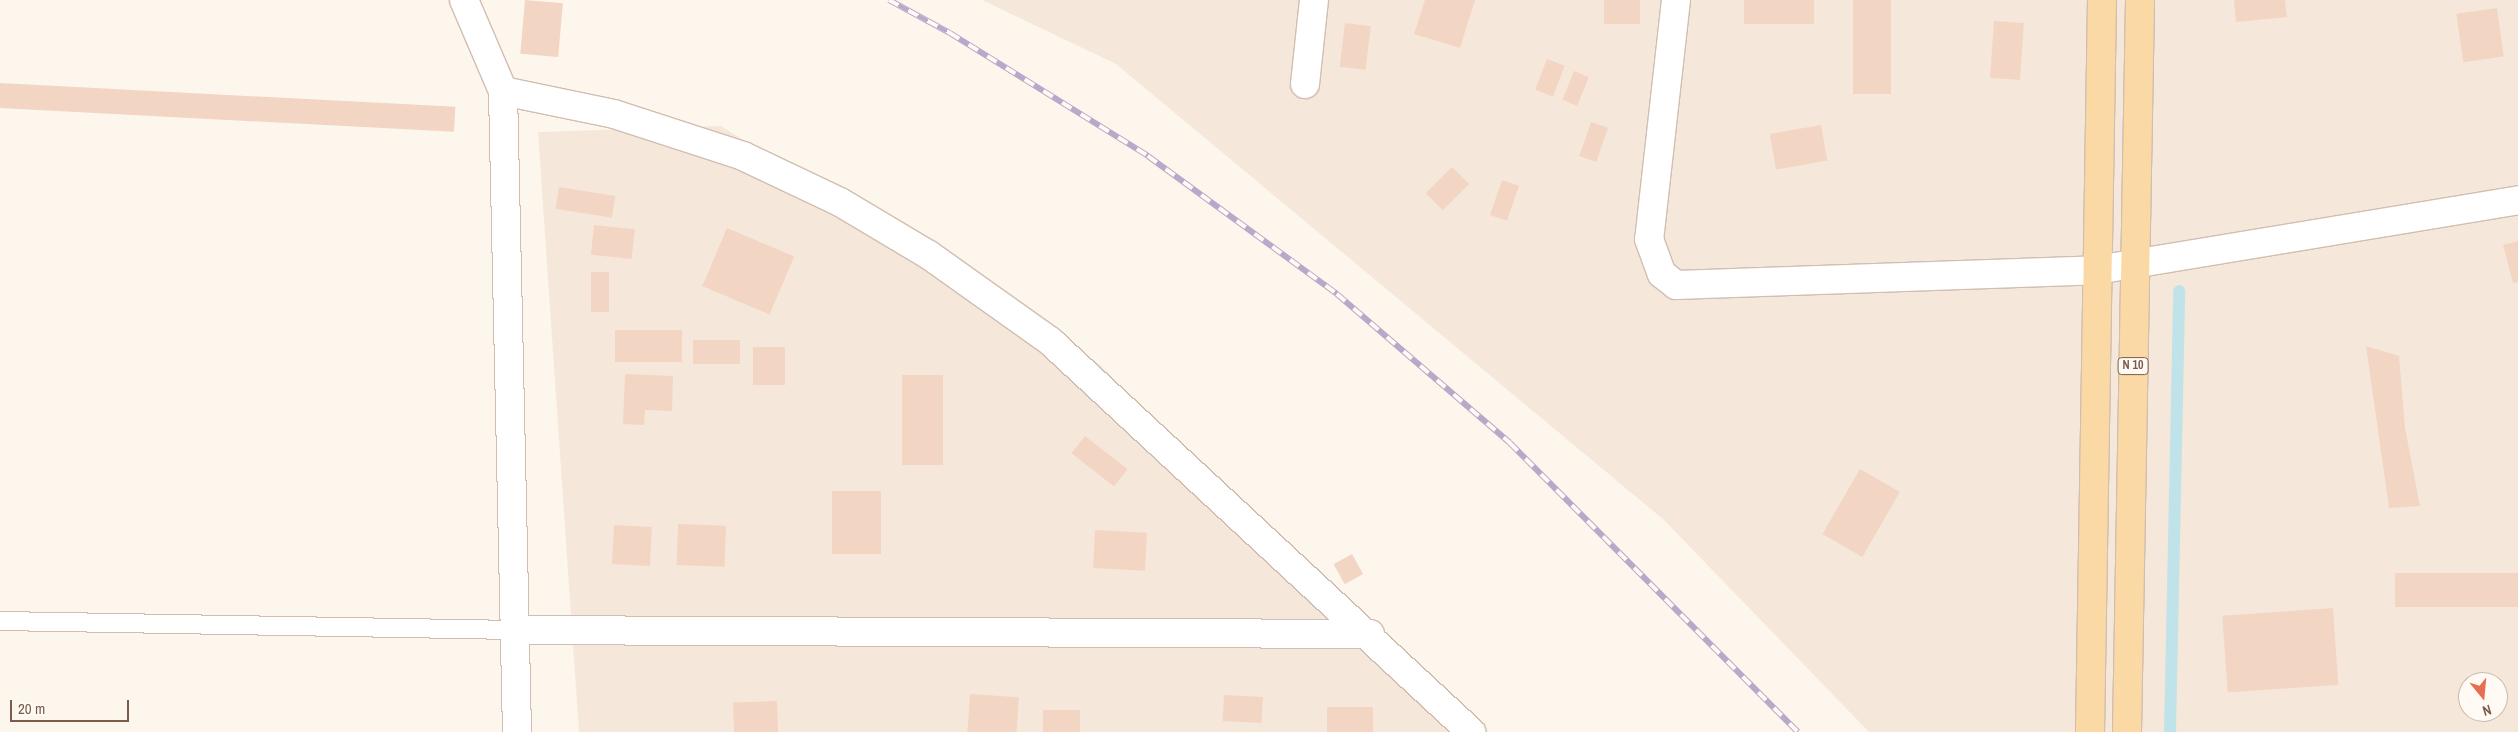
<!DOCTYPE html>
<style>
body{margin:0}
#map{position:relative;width:2518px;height:732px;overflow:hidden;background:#fdf6ec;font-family:"Archivo Narrow",sans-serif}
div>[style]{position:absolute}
.residential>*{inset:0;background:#f5e8da}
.stream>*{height:12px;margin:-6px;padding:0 6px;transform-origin:6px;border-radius:6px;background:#bfe3e8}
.building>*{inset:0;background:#f3d5c3;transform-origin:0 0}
.roads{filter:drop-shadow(1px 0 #d1beb0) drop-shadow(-1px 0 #d1beb0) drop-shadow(0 1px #d1beb0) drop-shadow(0 -1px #d1beb0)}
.service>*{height:18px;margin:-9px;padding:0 9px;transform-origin:9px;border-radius:9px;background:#fff}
.minor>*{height:28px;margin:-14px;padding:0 14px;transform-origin:14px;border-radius:14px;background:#fff}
.primary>*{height:28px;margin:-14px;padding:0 14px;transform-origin:14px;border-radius:14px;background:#fbd9a5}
.rail>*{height:5.5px;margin-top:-2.75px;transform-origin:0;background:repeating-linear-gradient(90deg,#fffaf3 0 11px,#b9a8c9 0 22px);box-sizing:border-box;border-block:1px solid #b9a8c9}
span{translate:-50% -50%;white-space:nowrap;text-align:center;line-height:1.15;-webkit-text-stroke:4px #fffaf3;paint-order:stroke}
.shield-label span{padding:1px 4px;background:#fffaf3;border:1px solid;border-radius:4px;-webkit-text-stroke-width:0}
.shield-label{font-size:12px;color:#7a5c4d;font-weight:700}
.north{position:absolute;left:2458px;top:672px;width:50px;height:50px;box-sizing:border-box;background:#fffaf3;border:1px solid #cabbb1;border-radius:50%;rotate:163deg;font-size:14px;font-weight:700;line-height:20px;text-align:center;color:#7a5c4d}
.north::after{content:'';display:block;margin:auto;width:18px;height:22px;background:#e76f51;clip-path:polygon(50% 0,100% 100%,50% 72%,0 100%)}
.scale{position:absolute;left:10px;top:700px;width:119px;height:22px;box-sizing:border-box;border:2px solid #7a5c4d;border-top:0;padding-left:6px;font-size:15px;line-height:18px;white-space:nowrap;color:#7a5c4d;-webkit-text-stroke:4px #fffaf3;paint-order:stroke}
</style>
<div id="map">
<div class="residential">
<i style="clip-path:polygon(evenodd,982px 0,2518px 0,2518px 732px,1869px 732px,1664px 520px,1116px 64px,982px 0,2468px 682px,2498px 682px,2498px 712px,2468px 712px,2468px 682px)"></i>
<i style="clip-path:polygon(721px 126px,1101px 366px,1453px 732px,579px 732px,538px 132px)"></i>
</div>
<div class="stream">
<i style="left:2170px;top:732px;width:441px;rotate:-88.8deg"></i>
</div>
<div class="building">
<i style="left:525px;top:0;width:38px;height:54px;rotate:5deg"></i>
<i style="clip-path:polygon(1425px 0,1475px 0,1460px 48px,1414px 34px)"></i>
<i style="left:1604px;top:0;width:36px;height:24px"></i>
<i style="left:1744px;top:0;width:70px;height:24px"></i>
<i style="left:1853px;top:0;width:38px;height:94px"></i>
<i style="clip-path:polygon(2234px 0,2285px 0,2287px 17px,2236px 22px)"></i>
<i style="left:2497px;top:8px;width:49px;height:41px;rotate:82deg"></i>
<i style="left:1994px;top:21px;width:30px;height:57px;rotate:4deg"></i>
<i style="left:1345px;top:23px;width:26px;height:44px;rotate:7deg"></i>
<i style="left:1547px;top:59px;width:19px;height:33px;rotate:21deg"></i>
<i style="left:1574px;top:71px;width:16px;height:31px;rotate:22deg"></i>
<i style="left:0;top:83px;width:456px;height:25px;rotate:3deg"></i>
<i style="left:1591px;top:122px;width:18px;height:36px;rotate:19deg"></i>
<i style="left:1821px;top:125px;width:36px;height:52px;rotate:80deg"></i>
<i style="left:1452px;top:167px;width:24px;height:37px;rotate:45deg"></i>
<i style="left:1502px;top:180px;width:18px;height:37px;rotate:19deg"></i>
<i style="left:559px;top:187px;width:57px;height:22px;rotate:9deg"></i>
<i style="left:594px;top:225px;width:41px;height:30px;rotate:6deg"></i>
<i style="left:727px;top:228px;width:73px;height:63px;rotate:23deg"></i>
<i style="clip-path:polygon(2518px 241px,2518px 282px,2513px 283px,2503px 245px)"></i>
<i style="left:591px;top:272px;width:18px;height:40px"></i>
<i style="left:682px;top:330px;width:32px;height:67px;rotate:90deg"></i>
<i style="left:740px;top:340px;width:24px;height:47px;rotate:90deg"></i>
<i style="clip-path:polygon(2366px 346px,2399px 356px,2405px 428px,2420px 506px,2389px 508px)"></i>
<i style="left:753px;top:347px;width:32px;height:38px"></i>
<i style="clip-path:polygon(625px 374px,673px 376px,672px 411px,645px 410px,644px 425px,623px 424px)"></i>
<i style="left:902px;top:375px;width:41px;height:90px"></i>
<i style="left:1085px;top:436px;width:54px;height:22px;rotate:38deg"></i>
<i style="left:1860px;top:469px;width:46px;height:75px;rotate:30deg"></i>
<i style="left:832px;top:491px;width:49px;height:63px"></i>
<i style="left:678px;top:524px;width:48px;height:41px;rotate:2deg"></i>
<i style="left:614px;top:525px;width:38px;height:39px;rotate:3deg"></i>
<i style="left:1095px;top:530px;width:52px;height:38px;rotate:3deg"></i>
<i style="left:1352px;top:554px;width:23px;height:21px;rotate:61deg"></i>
<i style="left:2518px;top:573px;width:34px;height:123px;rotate:90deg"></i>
<i style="left:2333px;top:608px;width:77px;height:111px;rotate:86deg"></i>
<i style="left:970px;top:694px;width:49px;height:38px;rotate:4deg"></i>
<i style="left:1224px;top:695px;width:39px;height:26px;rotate:3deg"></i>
<i style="left:777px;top:701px;width:31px;height:44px;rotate:88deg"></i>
<i style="left:1373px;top:707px;width:25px;height:46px;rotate:90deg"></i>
<i style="left:1043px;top:710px;width:37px;height:22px"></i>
</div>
<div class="roads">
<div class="service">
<i style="left:0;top:621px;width:516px;rotate:1deg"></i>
</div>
<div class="minor">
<i style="left:464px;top:0;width:99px;rotate:66.8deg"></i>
<i style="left:503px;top:91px;width:641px;rotate:88.75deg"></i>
<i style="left:1676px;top:0;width:241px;rotate:96.4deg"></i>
<i style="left:1649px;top:239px;width:37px;rotate:70deg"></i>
<i style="left:1662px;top:274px;width:18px;rotate:38deg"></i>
<i style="left:1676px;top:285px;width:421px;rotate:-2deg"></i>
<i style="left:2097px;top:270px;width:427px;rotate:-9.4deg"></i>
<i style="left:1305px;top:84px;width:84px;rotate:-83.9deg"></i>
<i style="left:503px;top:91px;width:113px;rotate:11.7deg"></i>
<i style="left:614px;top:114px;width:136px;rotate:18deg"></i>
<i style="left:743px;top:156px;width:107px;rotate:25.4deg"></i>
<i style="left:840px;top:202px;width:104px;rotate:30.8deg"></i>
<i style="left:929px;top:255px;width:148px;rotate:35.4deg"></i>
<i style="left:1050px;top:341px;width:575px;rotate:42.88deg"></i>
<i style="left:516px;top:630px;width:854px;rotate:0.27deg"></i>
</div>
<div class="primary">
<i style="left:2090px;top:732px;width:732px;rotate:-89.06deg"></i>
<i style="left:2127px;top:732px;width:732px;rotate:-88.98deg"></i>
</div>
</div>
<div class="rail">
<i style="left:889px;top:0;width:69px;rotate:28.4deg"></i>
<i style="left:950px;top:33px;width:233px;rotate:31.8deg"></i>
<i style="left:1148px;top:156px;width:234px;rotate:36.1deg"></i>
<i style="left:1337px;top:294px;width:228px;rotate:40.7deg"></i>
<i style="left:1510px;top:443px;width:408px;rotate:45.1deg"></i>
</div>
<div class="shield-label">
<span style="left:2133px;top:366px">N 10</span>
</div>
<div class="north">N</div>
<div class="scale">20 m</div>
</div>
